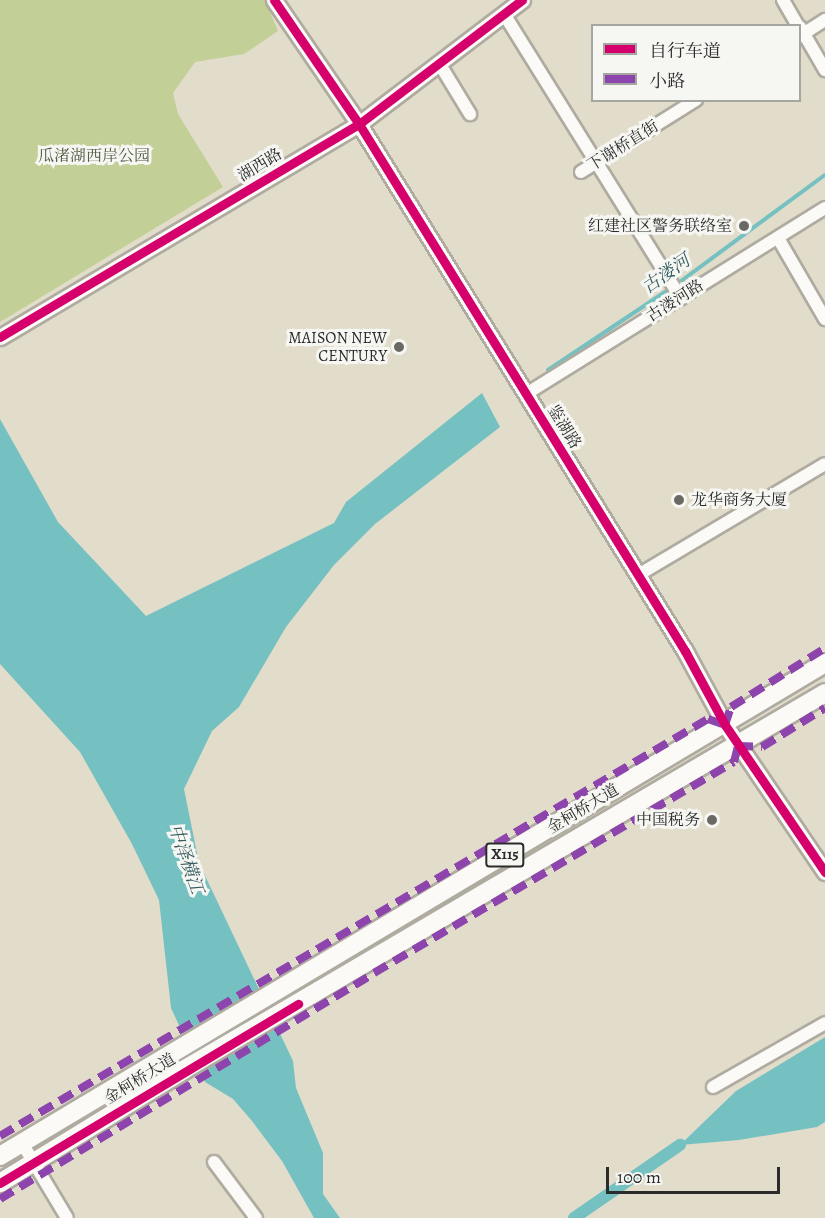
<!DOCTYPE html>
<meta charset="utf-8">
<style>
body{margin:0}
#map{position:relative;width:825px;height:1218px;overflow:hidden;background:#e2dcca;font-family:Alegreya,"Noto Serif SC",serif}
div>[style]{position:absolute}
.green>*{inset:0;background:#c2d097}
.water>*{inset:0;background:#75c1c2}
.stream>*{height:4px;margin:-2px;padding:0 2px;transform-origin:2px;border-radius:2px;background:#75c1c2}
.canal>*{height:12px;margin:-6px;padding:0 6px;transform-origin:6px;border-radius:6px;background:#75c1c2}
.roads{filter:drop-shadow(2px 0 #afaba0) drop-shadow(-2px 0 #afaba0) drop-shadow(0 2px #afaba0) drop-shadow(0 -2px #afaba0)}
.minor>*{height:12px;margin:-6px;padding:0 6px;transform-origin:6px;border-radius:6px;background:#fbfaf7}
.tertiary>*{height:15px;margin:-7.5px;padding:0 7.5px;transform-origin:7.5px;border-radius:7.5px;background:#fbfaf7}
.primary>*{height:18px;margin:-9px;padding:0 9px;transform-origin:9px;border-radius:9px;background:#fbfaf7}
.quiet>*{height:8px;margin-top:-4px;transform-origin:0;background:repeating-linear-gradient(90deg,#8e44ad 0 15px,transparent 0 23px)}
.cycleway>*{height:9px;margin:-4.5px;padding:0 4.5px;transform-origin:4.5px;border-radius:4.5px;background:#d6006c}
.dots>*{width:16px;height:16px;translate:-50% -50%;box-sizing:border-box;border:3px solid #f6f6f2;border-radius:50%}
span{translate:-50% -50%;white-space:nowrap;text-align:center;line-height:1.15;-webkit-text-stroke:6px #f6f6f2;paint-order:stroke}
.shield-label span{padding:2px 4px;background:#f6f6f2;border:2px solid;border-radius:4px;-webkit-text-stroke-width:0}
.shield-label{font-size:15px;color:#2b2b2b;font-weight:700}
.street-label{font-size:16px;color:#2b2b2b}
.park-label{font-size:16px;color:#505a3f}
.poi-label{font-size:16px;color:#2b2b2b}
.right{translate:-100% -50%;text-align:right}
.left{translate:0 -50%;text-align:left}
.water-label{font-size:18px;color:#345b5f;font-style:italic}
.legend{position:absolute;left:591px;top:24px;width:210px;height:78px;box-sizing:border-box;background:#f6f6f2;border:2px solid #a5a5a2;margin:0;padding:8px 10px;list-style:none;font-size:18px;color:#2b2b2b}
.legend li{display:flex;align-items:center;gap:12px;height:30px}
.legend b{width:30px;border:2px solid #a5a5a2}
.scale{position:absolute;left:606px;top:1167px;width:174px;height:27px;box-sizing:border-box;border:3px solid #2b2b2b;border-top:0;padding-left:8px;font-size:18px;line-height:21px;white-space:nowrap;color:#2b2b2b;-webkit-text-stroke:4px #f6f6f2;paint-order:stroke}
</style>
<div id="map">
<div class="green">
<i style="clip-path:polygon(0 0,265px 0,278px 31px,244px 54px,195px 62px,173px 93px,178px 114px,223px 187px,0 322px)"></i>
</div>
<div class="water">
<i style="clip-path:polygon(482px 393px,500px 427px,375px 524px,334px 565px,286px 627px,239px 707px,212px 731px,184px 789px,199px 863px,293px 1061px,296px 1088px,323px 1153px,323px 1194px,340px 1218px,314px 1218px,282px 1161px,252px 1121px,233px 1099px,205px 1082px,171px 1008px,159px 900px,132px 844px,80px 752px,0 664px,0 419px,58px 522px,146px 616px,334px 523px,346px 502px)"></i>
<i style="clip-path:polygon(825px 1037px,825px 1122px,817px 1127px,739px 1140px,680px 1145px,736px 1091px)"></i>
</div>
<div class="stream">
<i style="left:548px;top:370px;width:155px;rotate:-33.7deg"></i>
<i style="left:677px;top:284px;width:184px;rotate:-36.4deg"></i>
</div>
<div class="canal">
<i style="left:574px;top:1218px;width:129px;rotate:-34.6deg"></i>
</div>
<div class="roads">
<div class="minor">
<i style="left:783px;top:0;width:30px;rotate:60deg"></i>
<i style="left:504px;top:14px;width:335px;rotate:58.1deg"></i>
<i style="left:800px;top:27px;width:50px;rotate:59.8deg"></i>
<i style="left:800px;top:36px;width:30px;rotate:-33deg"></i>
<i style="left:439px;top:63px;width:60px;rotate:58.7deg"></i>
<i style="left:581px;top:172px;width:136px;rotate:-32.1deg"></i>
<i style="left:778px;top:238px;width:94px;rotate:59.9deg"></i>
<i style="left:526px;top:394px;width:352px;rotate:-31.9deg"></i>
<i style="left:638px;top:575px;width:217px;rotate:-30.7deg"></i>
<i style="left:713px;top:1087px;width:129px;rotate:-29.7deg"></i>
<i style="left:22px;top:1143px;width:87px;rotate:59deg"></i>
<i style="left:214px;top:1162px;width:70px;rotate:53.1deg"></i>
</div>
<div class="tertiary">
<i style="left:274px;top:0;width:150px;rotate:55.6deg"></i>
<i style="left:359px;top:124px;width:620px;rotate:58.26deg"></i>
<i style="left:685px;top:651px;width:84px;rotate:61.6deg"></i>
<i style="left:725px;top:725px;width:178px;rotate:55.8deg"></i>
<i style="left:0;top:337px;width:417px;rotate:-30.7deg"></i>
<i style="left:359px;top:124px;width:205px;rotate:-37.3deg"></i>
</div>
<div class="primary">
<i style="left:0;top:1156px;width:961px;rotate:-30.86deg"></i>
<i style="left:0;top:1183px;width:217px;rotate:-31.6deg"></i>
<i style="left:185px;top:1069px;width:742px;rotate:-30.43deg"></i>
</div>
</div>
<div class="quiet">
<i style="left:0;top:1136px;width:822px;rotate:-30.5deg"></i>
<i style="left:708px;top:719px;width:18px;rotate:19deg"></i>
<i style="left:725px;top:725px;width:19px;rotate:-72deg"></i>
<i style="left:731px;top:707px;width:111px;rotate:-32.1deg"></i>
<i style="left:0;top:1199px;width:437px;rotate:-31.1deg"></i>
<i style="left:374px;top:973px;width:417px;rotate:-30.4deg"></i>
<i style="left:734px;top:762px;width:16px;rotate:-76deg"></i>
<i style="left:738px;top:746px;width:24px;rotate:2deg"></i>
<i style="left:762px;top:747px;width:74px;rotate:-31.8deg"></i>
</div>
<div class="cycleway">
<i style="left:274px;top:0;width:150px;rotate:55.6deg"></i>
<i style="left:359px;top:124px;width:620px;rotate:58.26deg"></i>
<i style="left:685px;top:651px;width:84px;rotate:61.6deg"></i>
<i style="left:725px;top:725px;width:178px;rotate:55.8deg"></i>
<i style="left:0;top:337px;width:417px;rotate:-30.7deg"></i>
<i style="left:359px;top:124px;width:205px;rotate:-37.3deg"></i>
<i style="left:0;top:1183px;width:348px;rotate:-31deg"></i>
</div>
<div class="dots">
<i style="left:744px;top:226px;background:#6b6963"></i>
<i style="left:399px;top:347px;background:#6b6963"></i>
<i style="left:679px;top:500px;background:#6b6963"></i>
<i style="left:712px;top:820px;background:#6b6963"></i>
</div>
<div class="shield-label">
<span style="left:505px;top:855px">X115</span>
</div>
<div class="street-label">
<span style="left:623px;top:146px;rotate:-32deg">下谢桥直街</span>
<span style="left:260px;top:165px;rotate:-31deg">湖西路</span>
<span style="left:675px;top:301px;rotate:-32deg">古溇河路</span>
<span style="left:564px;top:427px;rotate:58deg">鉴湖路</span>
<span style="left:583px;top:809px;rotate:-31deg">金柯桥大道</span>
<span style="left:140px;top:1079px;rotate:-32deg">金柯桥大道</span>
</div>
<div class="park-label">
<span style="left:94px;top:156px">瓜渚湖西岸公园</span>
</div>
<div class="poi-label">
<span class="right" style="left:732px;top:226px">红建社区警务联络室</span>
<span class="right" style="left:387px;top:347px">MAISON NEW<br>CENTURY</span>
<span class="left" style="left:691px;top:500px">龙华商务大厦</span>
<span class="right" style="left:700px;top:820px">中国税务</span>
</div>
<div class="water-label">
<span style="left:666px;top:274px;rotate:-35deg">古溇河</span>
<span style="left:186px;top:859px;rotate:71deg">中泽横江</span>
</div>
<ul class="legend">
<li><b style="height:8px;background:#d6006c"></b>自行车道</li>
<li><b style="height:8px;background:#8e44ad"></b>小路</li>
</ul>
<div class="scale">100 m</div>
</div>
